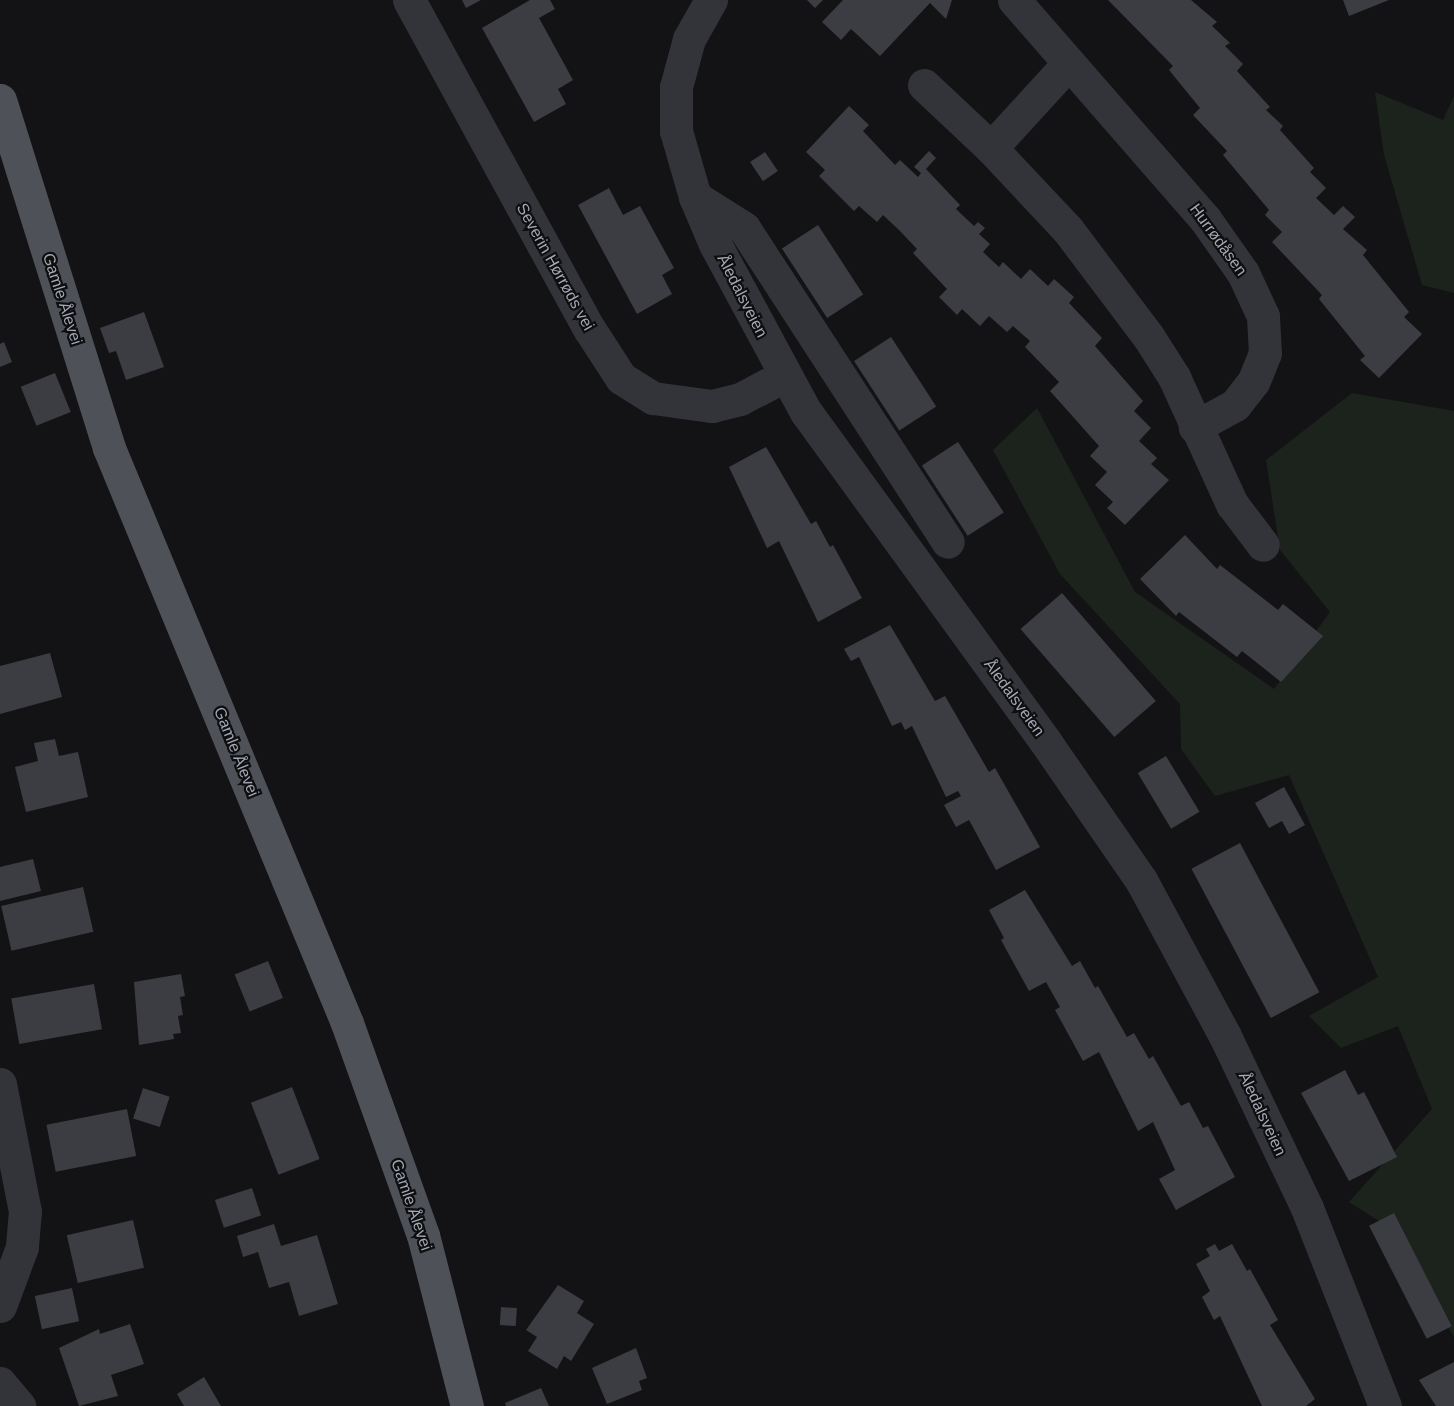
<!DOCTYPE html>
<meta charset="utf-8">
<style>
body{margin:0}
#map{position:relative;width:1454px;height:1406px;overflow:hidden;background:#131315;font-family:Helvetica,sans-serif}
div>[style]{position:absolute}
.green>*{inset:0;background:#1b231c}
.building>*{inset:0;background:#3c3d42;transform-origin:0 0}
.minor>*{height:33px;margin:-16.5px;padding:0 16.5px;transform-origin:16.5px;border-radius:16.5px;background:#33343a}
.major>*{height:33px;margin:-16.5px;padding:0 16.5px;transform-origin:16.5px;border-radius:16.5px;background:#4f5159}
span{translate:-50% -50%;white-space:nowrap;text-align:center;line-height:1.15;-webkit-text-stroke:4.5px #0e0e0f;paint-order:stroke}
.street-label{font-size:16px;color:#a3a7b6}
</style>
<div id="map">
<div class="green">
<i style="clip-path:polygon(1375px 92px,1443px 120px,1454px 96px,1454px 293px,1422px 285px,1384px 155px)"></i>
<i style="clip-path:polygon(1352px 393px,1454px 411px,1454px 1337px,1390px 1228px,1349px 1202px,1432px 1109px,1398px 1026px,1341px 1048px,1309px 1016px,1378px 977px,1289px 775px,1215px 796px,1181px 749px,1180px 704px,1060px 574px,993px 450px,1037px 408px,1135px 592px,1274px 689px,1330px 612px,1280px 550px,1266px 460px)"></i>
</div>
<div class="building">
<i style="clip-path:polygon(462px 0,481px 0,466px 8px)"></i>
<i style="clip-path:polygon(530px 0,550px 0,555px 9px,539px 18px,573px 80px,558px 89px,566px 104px,534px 122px,482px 28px)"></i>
<i style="clip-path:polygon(807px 0,823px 0,815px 8px)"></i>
<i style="clip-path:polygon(843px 0,952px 0,946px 19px,930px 3px,880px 56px,851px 29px,841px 40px,822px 22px)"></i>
<i style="clip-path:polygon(1108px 0,1191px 0,1217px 22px,1212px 26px,1230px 43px,1225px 46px,1243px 64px,1237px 71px,1270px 107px,1266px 110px,1283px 126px,1280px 130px,1314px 168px,1310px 172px,1326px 188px,1316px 198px,1334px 215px,1343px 206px,1355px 217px,1343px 229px,1367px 250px,1363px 255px,1409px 312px,1404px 317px,1422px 334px,1379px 378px,1360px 360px,1365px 356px,1319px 299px,1322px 295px,1272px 242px,1282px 232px,1265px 215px,1269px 210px,1223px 155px,1227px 151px,1193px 115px,1200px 108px,1169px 70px,1173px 66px)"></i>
<i style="clip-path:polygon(1343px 0,1389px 0,1349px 16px)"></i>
<i style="clip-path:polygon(849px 106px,869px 125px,863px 131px,895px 165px,900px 160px,918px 177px,921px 173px,914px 167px,929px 151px,936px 158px,926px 169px,960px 205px,956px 209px,974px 226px,978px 222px,985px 228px,979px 234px,990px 244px,983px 252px,999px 267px,1003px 262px,1021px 279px,1030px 269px,1048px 286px,1054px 279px,1074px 297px,1069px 303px,1102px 338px,1095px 346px,1143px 401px,1134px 411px,1151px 428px,1139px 441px,1157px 458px,1151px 464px,1169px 480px,1125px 525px,1107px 508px,1113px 502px,1095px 485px,1107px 472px,1090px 456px,1099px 446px,1050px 391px,1059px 382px,1025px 347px,1030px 341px,1013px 326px,1007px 332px,989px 316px,980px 326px,962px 309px,957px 315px,939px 297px,947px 289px,913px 253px,917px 249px,900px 231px,883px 215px,877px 222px,859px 206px,854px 211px,819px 176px,825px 170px,806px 152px)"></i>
<i style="left:765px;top:152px;width:23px;height:18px;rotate:56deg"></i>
<i style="clip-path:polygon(609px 188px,623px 215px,640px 206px,674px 268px,662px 275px,672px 294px,637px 314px,578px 205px)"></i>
<i style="left:818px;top:225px;width:83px;height:43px;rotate:57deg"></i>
<i style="clip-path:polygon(144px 312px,164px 367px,126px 380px,116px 351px,109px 353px,100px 328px)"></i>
<i style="left:891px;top:337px;width:83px;height:44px;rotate:57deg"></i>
<i style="clip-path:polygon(4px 342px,12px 362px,0 367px,0 344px)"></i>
<i style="left:55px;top:373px;width:42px;height:37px;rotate:68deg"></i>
<i style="left:958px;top:442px;width:84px;height:43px;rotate:57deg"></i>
<i style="clip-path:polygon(766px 447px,811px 524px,816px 521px,830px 547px,833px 545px,862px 598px,818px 622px,779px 541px,767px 548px,729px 467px)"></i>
<i style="clip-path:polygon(1185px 535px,1217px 569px,1220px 565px,1278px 610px,1283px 604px,1323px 636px,1281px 682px,1242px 651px,1237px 657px,1179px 612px,1176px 616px,1140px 579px)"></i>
<i style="left:1062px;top:593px;width:143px;height:55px;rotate:49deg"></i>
<i style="clip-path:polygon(890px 625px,935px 701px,945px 696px,989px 772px,995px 768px,1040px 847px,996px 870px,969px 820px,956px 827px,944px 805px,961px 796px,958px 791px,946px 797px,912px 726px,905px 730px,901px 722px,892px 726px,859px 657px,851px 661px,844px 649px)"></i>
<i style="clip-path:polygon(50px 653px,62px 697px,0 714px,0 666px)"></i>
<i style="clip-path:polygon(55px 739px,59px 756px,78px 752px,88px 797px,26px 812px,15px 767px,38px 761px,34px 743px)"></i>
<i style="left:1166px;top:756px;width:65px;height:33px;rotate:59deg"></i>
<i style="clip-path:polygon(1284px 787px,1305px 825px,1289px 834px,1282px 821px,1269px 828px,1255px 803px)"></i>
<i style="left:1240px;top:843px;width:169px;height:55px;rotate:62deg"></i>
<i style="clip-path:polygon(33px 859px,41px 891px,0 901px,0 867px)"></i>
<i style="left:83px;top:887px;width:46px;height:84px;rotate:77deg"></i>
<i style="clip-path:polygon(1025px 890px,1072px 966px,1080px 961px,1095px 988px,1098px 986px,1127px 1037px,1134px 1033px,1149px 1059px,1153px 1056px,1181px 1106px,1189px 1102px,1203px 1128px,1208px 1126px,1235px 1177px,1176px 1210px,1159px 1179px,1175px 1170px,1153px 1122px,1138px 1131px,1099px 1052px,1083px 1061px,1055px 1010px,1060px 1007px,1046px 982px,1029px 991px,1001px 940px,1004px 938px,989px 910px)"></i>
<i style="left:268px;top:961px;width:40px;height:36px;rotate:68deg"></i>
<i style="clip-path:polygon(181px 974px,185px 996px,180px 997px,183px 1015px,178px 1016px,181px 1033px,173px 1034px,174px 1039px,139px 1045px,134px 982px)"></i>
<i style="left:94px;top:984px;width:46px;height:84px;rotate:80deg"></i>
<i style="clip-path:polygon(1345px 1070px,1358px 1095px,1364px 1092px,1397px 1157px,1349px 1181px,1301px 1093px)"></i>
<i style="left:292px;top:1087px;width:77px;height:44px;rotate:69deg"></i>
<i style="left:143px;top:1088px;width:28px;height:32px;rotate:18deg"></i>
<i style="left:127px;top:1109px;width:48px;height:82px;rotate:79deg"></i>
<i style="left:252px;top:1188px;width:29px;height:39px;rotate:72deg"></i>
<i style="left:1394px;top:1213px;width:127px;height:28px;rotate:63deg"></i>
<i style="left:133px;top:1220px;width:49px;height:68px;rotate:77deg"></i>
<i style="clip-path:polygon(274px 1224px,281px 1246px,317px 1235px,338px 1304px,299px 1316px,289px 1282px,269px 1288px,258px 1252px,243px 1257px,237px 1236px)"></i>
<i style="clip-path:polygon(1215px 1244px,1219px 1251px,1232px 1244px,1247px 1271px,1250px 1269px,1278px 1320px,1270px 1325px,1315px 1399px,1306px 1406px,1262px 1406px,1220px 1316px,1214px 1320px,1202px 1297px,1210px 1291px,1196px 1264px,1210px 1256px,1206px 1249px)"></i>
<i style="clip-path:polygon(558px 1285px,584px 1301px,577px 1313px,594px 1324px,571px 1361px,564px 1356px,557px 1369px,528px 1351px,537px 1337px,526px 1330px)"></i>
<i style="left:72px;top:1288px;width:34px;height:38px;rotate:78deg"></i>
<i style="left:501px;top:1307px;width:16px;height:18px;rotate:4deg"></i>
<i style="clip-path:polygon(130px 1324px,144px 1364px,111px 1375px,118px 1396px,79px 1406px,59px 1348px,99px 1329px,100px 1334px)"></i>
<i style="clip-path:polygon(636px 1348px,647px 1378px,639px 1381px,642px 1390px,607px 1404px,592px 1368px)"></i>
<i style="clip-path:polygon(1454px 1362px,1454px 1406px,1436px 1406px,1419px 1380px)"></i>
<i style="clip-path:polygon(204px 1377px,221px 1406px,184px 1406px,177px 1394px)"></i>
<i style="clip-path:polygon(541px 1388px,549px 1406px,506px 1406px,505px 1403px)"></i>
</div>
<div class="minor">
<i style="left:409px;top:0;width:376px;rotate:61.3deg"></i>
<i style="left:590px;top:330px;width:57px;rotate:57.1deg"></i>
<i style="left:621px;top:378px;width:38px;rotate:32deg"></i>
<i style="left:653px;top:398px;width:60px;rotate:7.7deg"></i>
<i style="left:712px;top:406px;width:29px;rotate:-14deg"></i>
<i style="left:740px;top:399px;width:50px;rotate:-27.6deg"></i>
<i style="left:711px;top:0;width:45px;rotate:119.4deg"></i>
<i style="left:689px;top:39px;width:50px;rotate:105.2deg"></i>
<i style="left:676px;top:87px;width:44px;rotate:90deg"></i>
<i style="left:676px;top:131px;width:69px;rotate:73.9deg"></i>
<i style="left:695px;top:197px;width:51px;rotate:66.9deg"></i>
<i style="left:715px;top:244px;width:191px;rotate:61.6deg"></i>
<i style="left:806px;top:412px;width:407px;rotate:54deg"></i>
<i style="left:1045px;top:741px;width:169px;rotate:55.4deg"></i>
<i style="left:1141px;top:880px;width:177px;rotate:61.7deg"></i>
<i style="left:1225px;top:1036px;width:191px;rotate:64.5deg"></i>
<i style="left:1307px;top:1208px;width:213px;rotate:68.5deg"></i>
<i style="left:1014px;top:0;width:291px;rotate:48.9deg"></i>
<i style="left:1205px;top:219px;width:66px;rotate:54.9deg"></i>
<i style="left:1243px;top:273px;width:47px;rotate:65.1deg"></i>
<i style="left:1263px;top:316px;width:37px;rotate:87deg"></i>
<i style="left:1265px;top:353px;width:31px;rotate:112deg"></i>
<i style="left:1253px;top:382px;width:29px;rotate:128deg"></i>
<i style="left:1235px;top:405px;width:46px;rotate:151.2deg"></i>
<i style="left:924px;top:85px;width:92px;rotate:43.2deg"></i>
<i style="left:991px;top:148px;width:112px;rotate:46.8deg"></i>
<i style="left:1068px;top:230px;width:133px;rotate:53deg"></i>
<i style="left:1148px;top:336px;width:49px;rotate:57.6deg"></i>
<i style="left:1174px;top:377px;width:140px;rotate:65.5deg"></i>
<i style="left:1232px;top:504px;width:51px;rotate:52.9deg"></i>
<i style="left:991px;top:148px;width:115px;rotate:-47.5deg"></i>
<i style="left:695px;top:197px;width:58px;rotate:32.3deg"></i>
<i style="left:744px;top:228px;width:374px;rotate:57deg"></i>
<i style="left:0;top:1084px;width:129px;rotate:78.9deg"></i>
<i style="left:25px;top:1211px;width:36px;rotate:95deg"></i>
<i style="left:22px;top:1247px;width:63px;rotate:110.4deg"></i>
<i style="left:0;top:1383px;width:30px;rotate:50deg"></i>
</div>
<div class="major">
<i style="left:0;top:100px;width:365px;rotate:72.6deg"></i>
<i style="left:109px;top:448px;width:622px;rotate:67.51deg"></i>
<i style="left:347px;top:1023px;width:225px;rotate:70.3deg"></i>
<i style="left:423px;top:1235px;width:177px;rotate:75.6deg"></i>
</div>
<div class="street-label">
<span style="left:1218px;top:240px;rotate:54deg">Hurrødåsen</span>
<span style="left:555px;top:267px;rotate:61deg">Severin Hørrøds vei</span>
<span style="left:742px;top:296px;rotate:63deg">Åledalsveien</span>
<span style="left:62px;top:299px;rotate:72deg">Gamle Ålevei</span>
<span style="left:1014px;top:698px;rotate:54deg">Åledalsveien</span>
<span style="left:236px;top:752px;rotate:68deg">Gamle Ålevei</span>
<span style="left:1262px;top:1114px;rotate:65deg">Åledalsveien</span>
<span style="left:411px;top:1205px;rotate:71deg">Gamle Ålevei</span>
</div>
</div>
